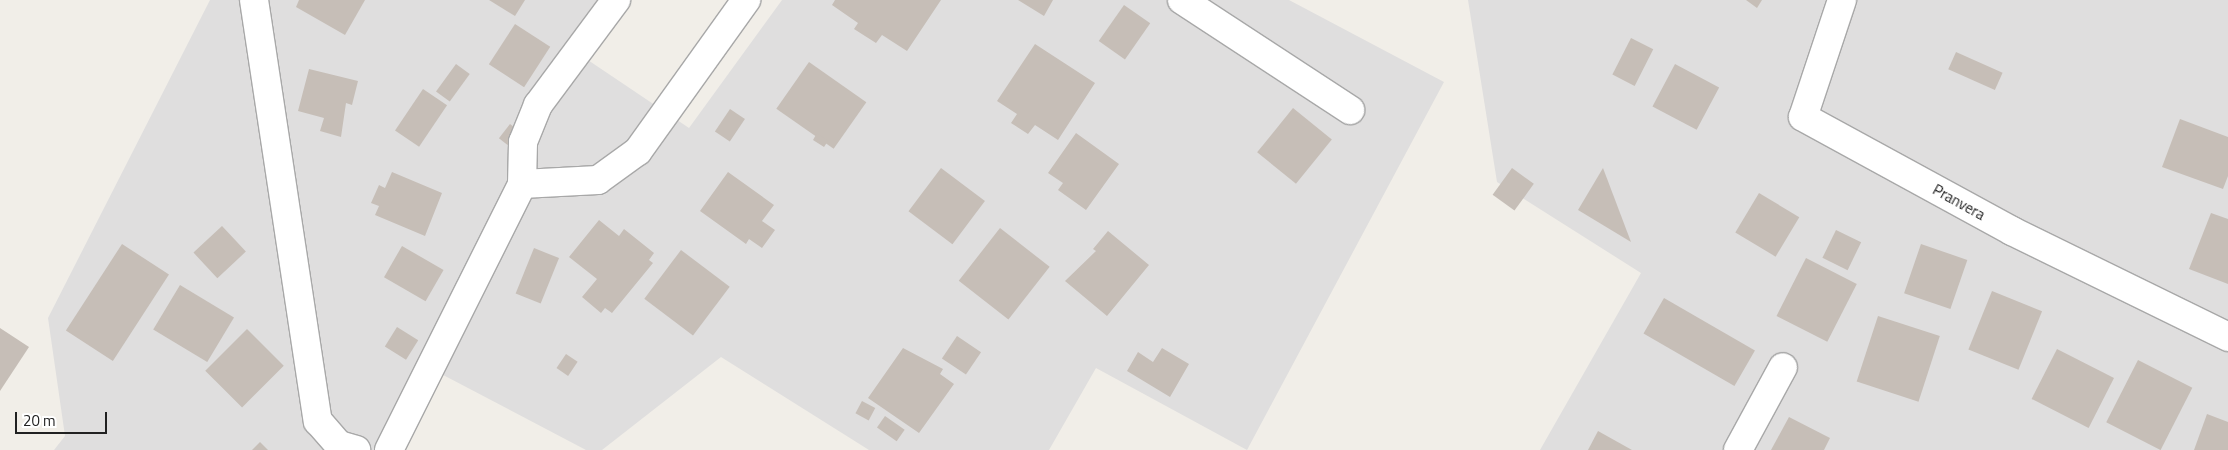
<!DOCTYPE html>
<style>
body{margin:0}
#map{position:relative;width:2228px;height:450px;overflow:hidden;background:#f1eee8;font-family:"Titillium Web",sans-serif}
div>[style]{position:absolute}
.residential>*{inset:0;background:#dfdede}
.building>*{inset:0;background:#c6beb7;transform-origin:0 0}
.roads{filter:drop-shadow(1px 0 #a8a8a8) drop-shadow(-1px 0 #a8a8a8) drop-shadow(0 1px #a8a8a8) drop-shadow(0 -1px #a8a8a8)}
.minor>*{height:28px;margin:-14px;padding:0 14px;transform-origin:14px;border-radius:14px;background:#fff}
span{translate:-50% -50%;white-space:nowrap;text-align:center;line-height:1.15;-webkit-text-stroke:4px #fff;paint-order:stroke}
.street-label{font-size:15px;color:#212121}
.scale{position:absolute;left:15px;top:412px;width:92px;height:22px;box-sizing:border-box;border:2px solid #212121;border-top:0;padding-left:6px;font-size:15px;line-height:18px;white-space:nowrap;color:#212121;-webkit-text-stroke:4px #fff;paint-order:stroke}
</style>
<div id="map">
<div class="residential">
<i style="clip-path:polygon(210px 0,605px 0,573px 50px,689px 128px,782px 0,1289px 0,1444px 82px,1247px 450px,1096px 368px,1049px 450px,869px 450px,721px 357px,602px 450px,586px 450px,426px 366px,379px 450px,54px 450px,65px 436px,48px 318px)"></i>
<i style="clip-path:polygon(1468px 0,2228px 0,2228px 450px,1540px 450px,1641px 273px,1497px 182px)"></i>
</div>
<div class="building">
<i style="clip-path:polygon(299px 0,365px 0,345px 35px,296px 7px)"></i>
<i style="clip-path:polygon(489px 0,525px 0,515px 16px)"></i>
<i style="clip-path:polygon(835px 0,941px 0,907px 51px,882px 35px,876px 43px,854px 29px,858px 23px,832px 5px)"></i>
<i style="clip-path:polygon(1018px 0,1053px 0,1044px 16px)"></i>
<i style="clip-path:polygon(1746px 0,1762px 0,1757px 8px)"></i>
<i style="left:1124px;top:5px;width:32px;height:44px;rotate:35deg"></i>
<i style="left:515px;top:24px;width:42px;height:48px;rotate:33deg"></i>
<i style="left:1631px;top:38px;width:25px;height:41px;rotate:27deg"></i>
<i style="clip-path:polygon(1035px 44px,1095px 83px,1058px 140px,1035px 125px,1028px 134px,1011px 123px,1017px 114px,997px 101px)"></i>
<i style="left:1956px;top:52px;width:51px;height:19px;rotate:24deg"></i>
<i style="left:809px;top:62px;width:70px;height:57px;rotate:35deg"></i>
<i style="left:456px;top:64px;width:17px;height:34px;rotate:36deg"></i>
<i style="left:1675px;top:64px;width:50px;height:48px;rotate:28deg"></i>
<i style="clip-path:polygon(309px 69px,358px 81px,352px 105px,346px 103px,341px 137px,320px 131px,324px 118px,298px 111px)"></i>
<i style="left:423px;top:89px;width:29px;height:50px;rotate:34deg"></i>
<i style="left:1293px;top:108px;width:50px;height:57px;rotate:39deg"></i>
<i style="left:730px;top:109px;width:18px;height:27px;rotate:34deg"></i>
<i style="clip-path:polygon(2180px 119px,2228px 137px,2228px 176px,2223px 189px,2162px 167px)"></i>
<i style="left:510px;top:124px;width:11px;height:18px;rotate:38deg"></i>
<i style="clip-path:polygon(817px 133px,828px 141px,824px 147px,813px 140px)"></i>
<i style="clip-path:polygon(1076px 133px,1119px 164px,1086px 210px,1058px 190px,1063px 183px,1048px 173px)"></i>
<i style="left:941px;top:168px;width:55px;height:54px;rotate:37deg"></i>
<i style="left:1512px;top:168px;width:27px;height:33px;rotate:36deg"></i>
<i style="clip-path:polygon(1603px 168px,1631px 242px,1578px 210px)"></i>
<i style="clip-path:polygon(392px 172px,442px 193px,425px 236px,375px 215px,379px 206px,371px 203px,379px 185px,385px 188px)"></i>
<i style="clip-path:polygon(728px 172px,774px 205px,762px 221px,775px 230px,762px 248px,749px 239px,746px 244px,700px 211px)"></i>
<i style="left:1759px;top:193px;width:47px;height:46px;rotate:31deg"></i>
<i style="clip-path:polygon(2211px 213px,2228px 219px,2228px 284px,2189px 269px)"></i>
<i style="clip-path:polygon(599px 220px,619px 236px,624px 229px,654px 253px,649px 260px,653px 263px,612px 313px,605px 308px,601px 313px,582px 297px,597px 279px,569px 257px)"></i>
<i style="left:222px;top:226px;width:35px;height:39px;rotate:47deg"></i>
<i style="left:1000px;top:228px;width:63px;height:67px;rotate:38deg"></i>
<i style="left:1836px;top:230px;width:28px;height:31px;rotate:26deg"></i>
<i style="clip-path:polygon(1108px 231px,1149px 265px,1107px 316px,1065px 281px,1096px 251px,1093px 249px)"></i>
<i style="left:122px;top:244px;width:56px;height:103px;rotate:33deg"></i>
<i style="left:1921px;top:244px;width:49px;height:52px;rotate:19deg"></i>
<i style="left:402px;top:246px;width:48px;height:36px;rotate:30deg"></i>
<i style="left:534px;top:248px;width:27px;height:49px;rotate:22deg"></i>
<i style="left:681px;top:250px;width:61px;height:61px;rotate:37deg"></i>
<i style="left:1806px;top:258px;width:57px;height:65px;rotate:27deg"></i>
<i style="left:180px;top:285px;width:63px;height:52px;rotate:31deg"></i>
<i style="left:1992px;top:291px;width:54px;height:63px;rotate:22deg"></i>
<i style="left:1664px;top:298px;width:105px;height:41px;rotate:30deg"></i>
<i style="left:1878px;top:316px;width:65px;height:69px;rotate:18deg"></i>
<i style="left:397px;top:327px;width:25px;height:23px;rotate:32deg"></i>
<i style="clip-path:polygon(0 328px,29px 347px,0 391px)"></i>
<i style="left:247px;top:329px;width:52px;height:59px;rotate:45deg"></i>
<i style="left:957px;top:336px;width:29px;height:27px;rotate:34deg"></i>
<i style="clip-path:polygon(903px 348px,943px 369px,940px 374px,954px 384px,919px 433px,868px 398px)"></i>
<i style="clip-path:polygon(1162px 348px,1189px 364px,1170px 397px,1127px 371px,1138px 352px,1153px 362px)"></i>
<i style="left:2057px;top:349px;width:64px;height:56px;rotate:27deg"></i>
<i style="left:566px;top:354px;width:14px;height:17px;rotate:34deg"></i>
<i style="left:2138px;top:360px;width:61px;height:70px;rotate:27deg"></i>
<i style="left:862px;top:401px;width:15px;height:14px;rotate:28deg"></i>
<i style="clip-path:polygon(2207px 414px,2228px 422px,2228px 450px,2194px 450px)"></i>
<i style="left:885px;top:416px;width:24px;height:14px;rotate:35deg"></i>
<i style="clip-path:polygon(1789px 417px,1830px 438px,1824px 450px,1771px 450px)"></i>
<i style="clip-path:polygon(1598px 431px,1632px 450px,1588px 450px)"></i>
<i style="clip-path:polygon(260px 442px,268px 450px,252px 450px)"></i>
</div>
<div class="roads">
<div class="minor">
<i style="left:254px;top:0;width:426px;rotate:81.4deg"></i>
<i style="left:318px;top:421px;width:32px;rotate:49deg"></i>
<i style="left:339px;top:445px;width:18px;rotate:16deg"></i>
<i style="left:1182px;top:0;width:201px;rotate:33.2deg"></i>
<i style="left:1842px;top:0;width:123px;rotate:108.4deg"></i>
<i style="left:1803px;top:117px;width:238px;rotate:28.6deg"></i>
<i style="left:2012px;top:231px;width:241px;rotate:26.1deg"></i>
<i style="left:522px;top:184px;width:76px;rotate:-3deg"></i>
<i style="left:598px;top:180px;width:49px;rotate:-35.9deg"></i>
<i style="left:638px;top:151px;width:186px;rotate:-54.4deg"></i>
<i style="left:389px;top:450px;width:297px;rotate:-63.4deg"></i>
<i style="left:522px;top:184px;width:42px;rotate:-88.6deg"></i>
<i style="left:523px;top:142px;width:40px;rotate:-68deg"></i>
<i style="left:538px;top:105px;width:131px;rotate:-53.4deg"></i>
<i style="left:1738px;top:450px;width:94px;rotate:-61.5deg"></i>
</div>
</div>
<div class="street-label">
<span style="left:1959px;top:202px;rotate:29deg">Pranvera</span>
</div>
<div class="scale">20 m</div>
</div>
